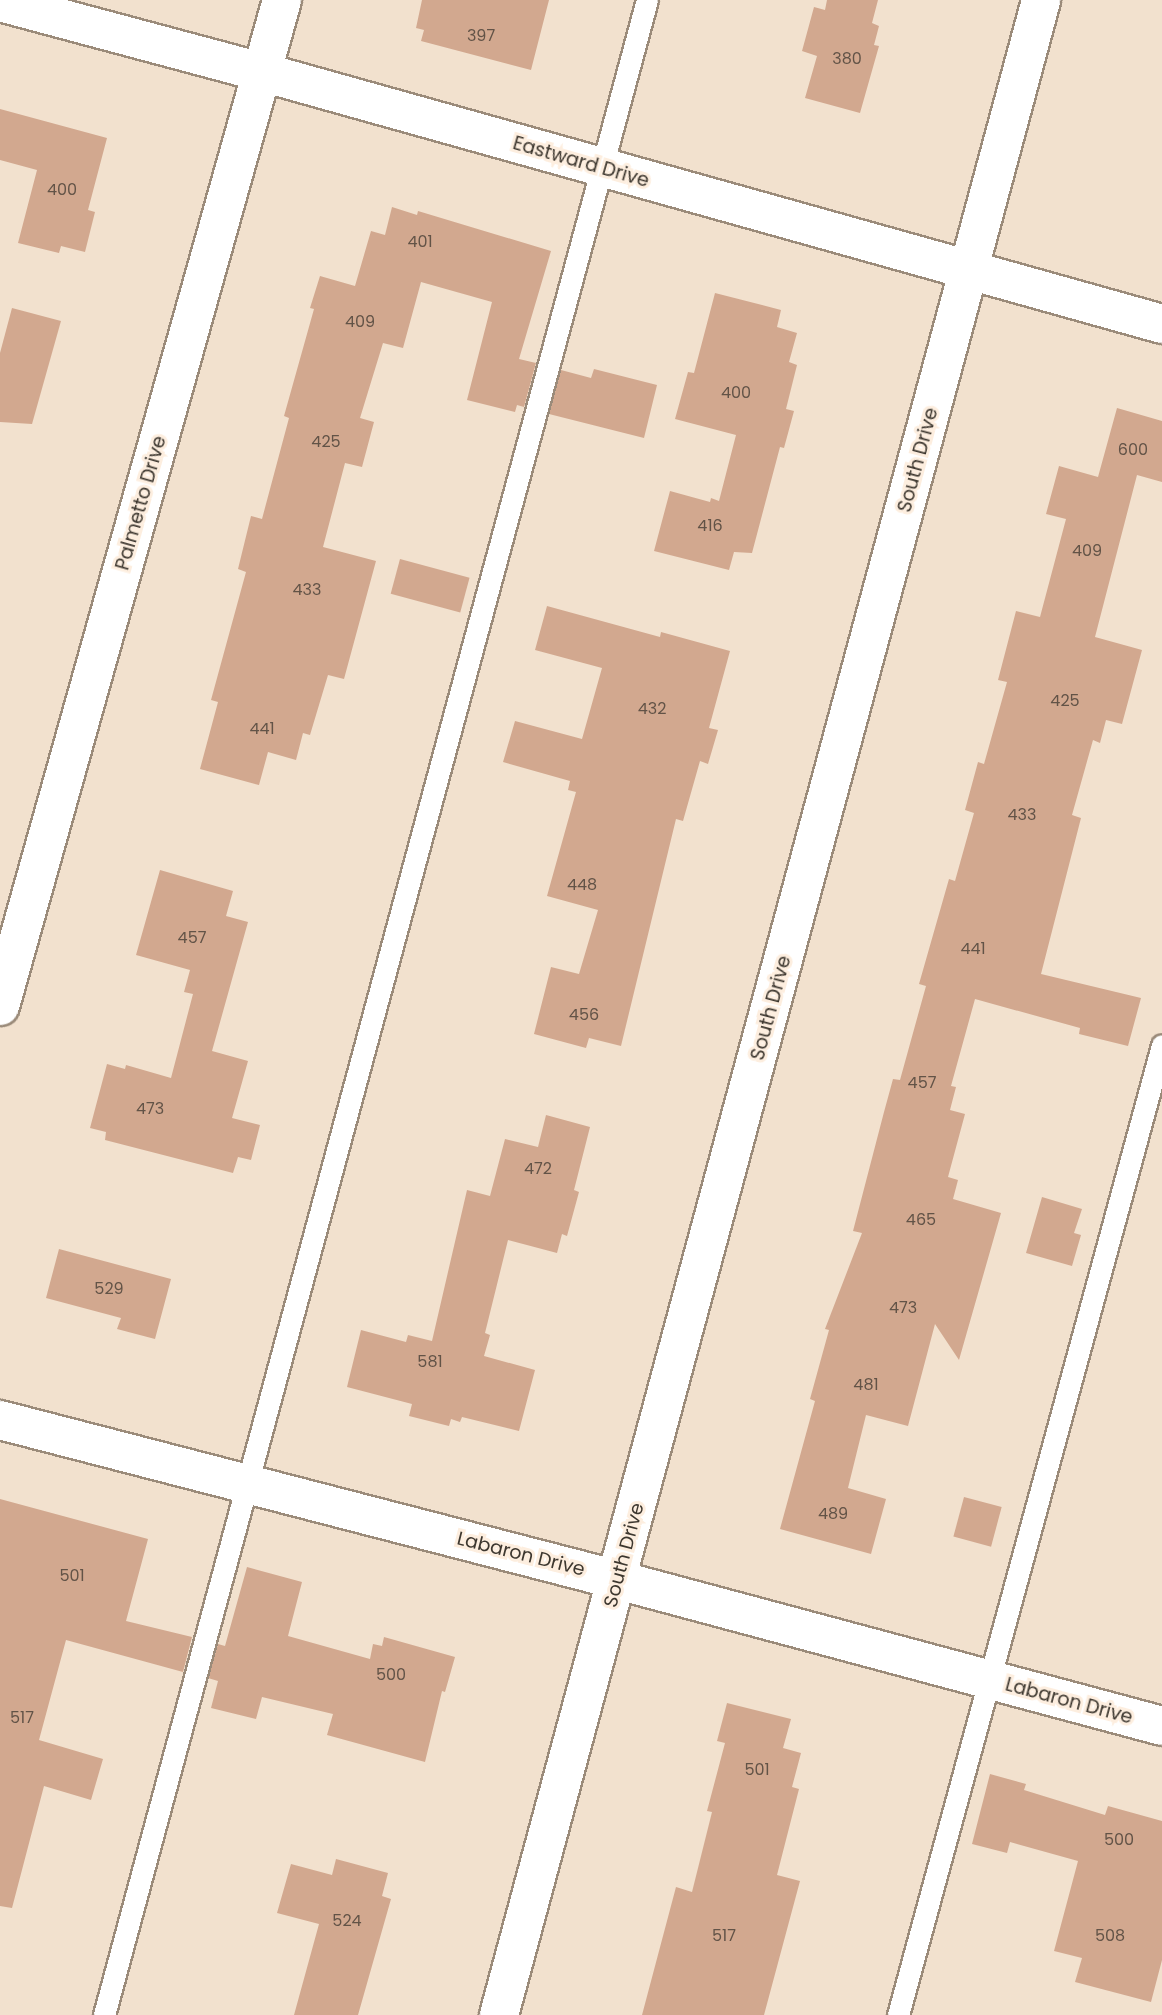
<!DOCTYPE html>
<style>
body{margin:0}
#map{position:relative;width:1162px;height:2015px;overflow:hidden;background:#f2e1ce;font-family:Poppins,sans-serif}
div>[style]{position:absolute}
.building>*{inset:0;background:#d2a88f;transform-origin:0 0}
.roads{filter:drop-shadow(2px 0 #9b8b7a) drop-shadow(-2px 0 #9b8b7a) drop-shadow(0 2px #9b8b7a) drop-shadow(0 -2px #9b8b7a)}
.service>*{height:21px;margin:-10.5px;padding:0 10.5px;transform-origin:10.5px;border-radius:10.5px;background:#fff}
.minor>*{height:38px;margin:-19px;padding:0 19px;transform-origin:19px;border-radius:19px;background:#fff}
span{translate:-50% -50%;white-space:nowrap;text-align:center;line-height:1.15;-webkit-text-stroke:6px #fdeedf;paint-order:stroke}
.number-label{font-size:16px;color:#625347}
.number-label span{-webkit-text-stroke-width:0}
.street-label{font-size:19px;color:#3d372f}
</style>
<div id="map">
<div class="building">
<i style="clip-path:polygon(422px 0,549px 0,531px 70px,421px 41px,424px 30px,416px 28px)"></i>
<i style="clip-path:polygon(827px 0,878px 0,872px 23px,879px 26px,874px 45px,879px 46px,860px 113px,805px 98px,817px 56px,802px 51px,814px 7px,825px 10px)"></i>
<i style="clip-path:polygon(0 109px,107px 138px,88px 210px,95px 212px,85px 252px,61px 246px,59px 253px,18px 243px,37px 170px,0 160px)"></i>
<i style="clip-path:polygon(392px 207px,417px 215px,418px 211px,551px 251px,519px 359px,536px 363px,524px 407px,517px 405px,515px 412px,467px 400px,492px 302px,421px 282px,403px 348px,383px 343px,360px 418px,374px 422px,362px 467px,345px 463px,323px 547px,376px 561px,344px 679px,328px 675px,310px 735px,303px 733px,296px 760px,268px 752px,259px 785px,200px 769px,218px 702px,211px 700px,246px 572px,238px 569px,251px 516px,262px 519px,289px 418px,284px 416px,314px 309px,310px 308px,320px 276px,355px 286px,371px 231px,385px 235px)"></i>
<i style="clip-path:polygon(715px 293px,781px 310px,777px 327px,797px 333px,789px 362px,797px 365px,786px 409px,794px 411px,784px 448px,780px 447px,752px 553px,734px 552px,729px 570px,654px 551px,670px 491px,710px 502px,711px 498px,719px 501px,736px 435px,675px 419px,688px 372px,694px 373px)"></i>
<i style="clip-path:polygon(12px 308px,61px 321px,32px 424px,0 422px,0 353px)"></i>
<i style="clip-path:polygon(594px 369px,657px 385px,644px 438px,549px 414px,561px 370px,591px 378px)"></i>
<i style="clip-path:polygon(1117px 408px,1162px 421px,1162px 482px,1137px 475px,1095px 637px,1142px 650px,1122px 724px,1106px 720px,1100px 743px,1093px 740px,1072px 815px,1081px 818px,1041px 974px,1141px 998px,1128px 1046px,1079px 1034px,1080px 1028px,975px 999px,951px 1086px,956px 1087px,950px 1110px,965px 1114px,948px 1177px,958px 1180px,953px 1199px,1001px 1213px,959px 1360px,935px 1324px,908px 1426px,866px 1415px,848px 1488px,886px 1499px,871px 1554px,780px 1529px,815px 1401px,810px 1399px,829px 1330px,825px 1329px,862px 1233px,853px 1231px,884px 1112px,893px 1079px,900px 1080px,926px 986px,919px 984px,949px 879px,955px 881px,974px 813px,965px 810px,978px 762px,984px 764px,1007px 682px,998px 680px,1016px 611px,1040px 617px,1066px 519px,1046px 514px,1059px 466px,1098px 477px)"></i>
<i style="left:400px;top:559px;width:72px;height:36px;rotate:15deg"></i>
<i style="clip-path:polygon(547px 606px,660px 637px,661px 632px,730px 651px,709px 728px,718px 730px,708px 764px,700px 761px,683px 821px,676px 819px,621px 1046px,589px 1038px,586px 1048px,534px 1034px,551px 967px,579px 974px,598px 910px,547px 896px,576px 792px,568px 790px,570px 781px,503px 762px,515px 721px,582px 739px,602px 668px,535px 650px)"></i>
<i style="clip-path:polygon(160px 870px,233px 891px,226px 916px,248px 922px,212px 1051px,248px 1061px,232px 1118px,260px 1125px,251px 1160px,238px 1157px,233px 1173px,105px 1140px,106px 1132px,90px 1128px,107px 1064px,125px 1069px,126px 1065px,171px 1078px,193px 994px,184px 992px,190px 970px,136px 955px)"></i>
<i style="clip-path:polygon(546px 1115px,590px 1127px,574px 1190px,579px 1192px,567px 1236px,562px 1234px,557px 1253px,508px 1240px,485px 1333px,490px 1335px,484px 1356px,535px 1370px,519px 1431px,462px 1417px,460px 1422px,451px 1419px,449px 1426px,409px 1416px,412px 1404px,347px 1387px,361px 1330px,406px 1342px,408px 1335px,432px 1341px,467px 1190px,490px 1196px,505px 1139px,538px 1147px)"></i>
<i style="clip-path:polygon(1042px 1197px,1082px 1209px,1074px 1233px,1081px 1235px,1072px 1266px,1026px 1253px)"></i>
<i style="clip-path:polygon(59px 1249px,171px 1279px,155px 1339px,117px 1329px,121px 1318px,46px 1298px)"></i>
<i style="left:964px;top:1497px;width:39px;height:41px;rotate:15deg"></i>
<i style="clip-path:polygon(0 1499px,148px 1539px,126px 1621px,192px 1637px,183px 1672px,66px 1640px,39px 1740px,103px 1759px,91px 1800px,44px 1786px,12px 1908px,0 1906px)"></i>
<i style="clip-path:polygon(247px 1567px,302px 1582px,288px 1636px,370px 1659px,373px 1644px,382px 1646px,384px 1637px,455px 1657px,445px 1692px,442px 1691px,425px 1762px,327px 1735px,333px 1714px,262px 1697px,256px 1719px,211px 1708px,218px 1681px,208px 1678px,218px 1644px,225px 1646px)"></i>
<i style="clip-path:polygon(727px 1703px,791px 1719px,783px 1748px,801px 1753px,792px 1787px,799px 1789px,777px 1875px,800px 1881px,764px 2015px,642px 2015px,676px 1887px,692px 1892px,712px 1812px,707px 1811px,725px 1743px,717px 1741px)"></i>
<i style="clip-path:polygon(990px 1774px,1026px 1784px,1024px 1790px,1105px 1815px,1108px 1806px,1162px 1821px,1162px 1960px,1151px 2002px,1075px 1982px,1082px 1958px,1054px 1951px,1078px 1861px,1010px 1842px,1007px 1853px,972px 1844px)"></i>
<i style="clip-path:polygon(336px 1859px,388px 1873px,382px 1896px,391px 1899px,358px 2015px,294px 2015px,319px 1924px,277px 1913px,291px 1864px,332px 1875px)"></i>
</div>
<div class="roads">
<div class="service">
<i style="left:104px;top:2015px;width:2087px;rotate:-74.92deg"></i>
<i style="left:898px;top:2015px;width:1005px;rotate:-74.77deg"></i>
</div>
<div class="minor">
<i style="left:0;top:2px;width:271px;rotate:15deg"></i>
<i style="left:262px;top:72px;width:935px;rotate:15.64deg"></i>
<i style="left:0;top:1006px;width:1045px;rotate:-74.34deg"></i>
<i style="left:0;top:1420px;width:638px;rotate:14.52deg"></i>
<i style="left:618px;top:1580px;width:563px;rotate:15.02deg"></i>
<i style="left:499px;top:2015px;width:2087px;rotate:-74.94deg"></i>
</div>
</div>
<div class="number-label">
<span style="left:481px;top:36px">397</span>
<span style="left:847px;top:59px">380</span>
<span style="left:62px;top:190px">400</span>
<span style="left:420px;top:242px">401</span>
<span style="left:360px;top:322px">409</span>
<span style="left:736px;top:393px">400</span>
<span style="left:326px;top:442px">425</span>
<span style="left:1133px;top:450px">600</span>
<span style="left:710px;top:526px">416</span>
<span style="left:1087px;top:551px">409</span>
<span style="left:307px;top:590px">433</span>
<span style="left:1065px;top:701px">425</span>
<span style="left:652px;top:709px">432</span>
<span style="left:262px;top:729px">441</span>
<span style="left:1022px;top:815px">433</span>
<span style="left:582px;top:885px">448</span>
<span style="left:192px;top:938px">457</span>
<span style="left:973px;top:949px">441</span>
<span style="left:584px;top:1015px">456</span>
<span style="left:922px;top:1083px">457</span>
<span style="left:150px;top:1109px">473</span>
<span style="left:538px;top:1169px">472</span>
<span style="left:921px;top:1220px">465</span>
<span style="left:109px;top:1289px">529</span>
<span style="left:903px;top:1308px">473</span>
<span style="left:430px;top:1362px">581</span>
<span style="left:866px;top:1385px">481</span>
<span style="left:833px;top:1514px">489</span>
<span style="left:72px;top:1576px">501</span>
<span style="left:391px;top:1675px">500</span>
<span style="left:22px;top:1718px">517</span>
<span style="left:757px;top:1770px">501</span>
<span style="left:1119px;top:1840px">500</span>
<span style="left:347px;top:1921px">524</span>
<span style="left:724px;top:1936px">517</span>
<span style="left:1110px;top:1936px">508</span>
</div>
<div class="street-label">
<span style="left:581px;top:162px;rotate:16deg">Eastward Drive</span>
<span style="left:918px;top:460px;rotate:-75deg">South Drive</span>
<span style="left:141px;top:503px;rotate:-74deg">Palmetto Drive</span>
<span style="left:771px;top:1008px;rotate:-75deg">South Drive</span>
<span style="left:521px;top:1554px;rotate:14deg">Labaron Drive</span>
<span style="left:624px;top:1555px;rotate:-75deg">South Drive</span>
<span style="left:1069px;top:1701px;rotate:15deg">Labaron Drive</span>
</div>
</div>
